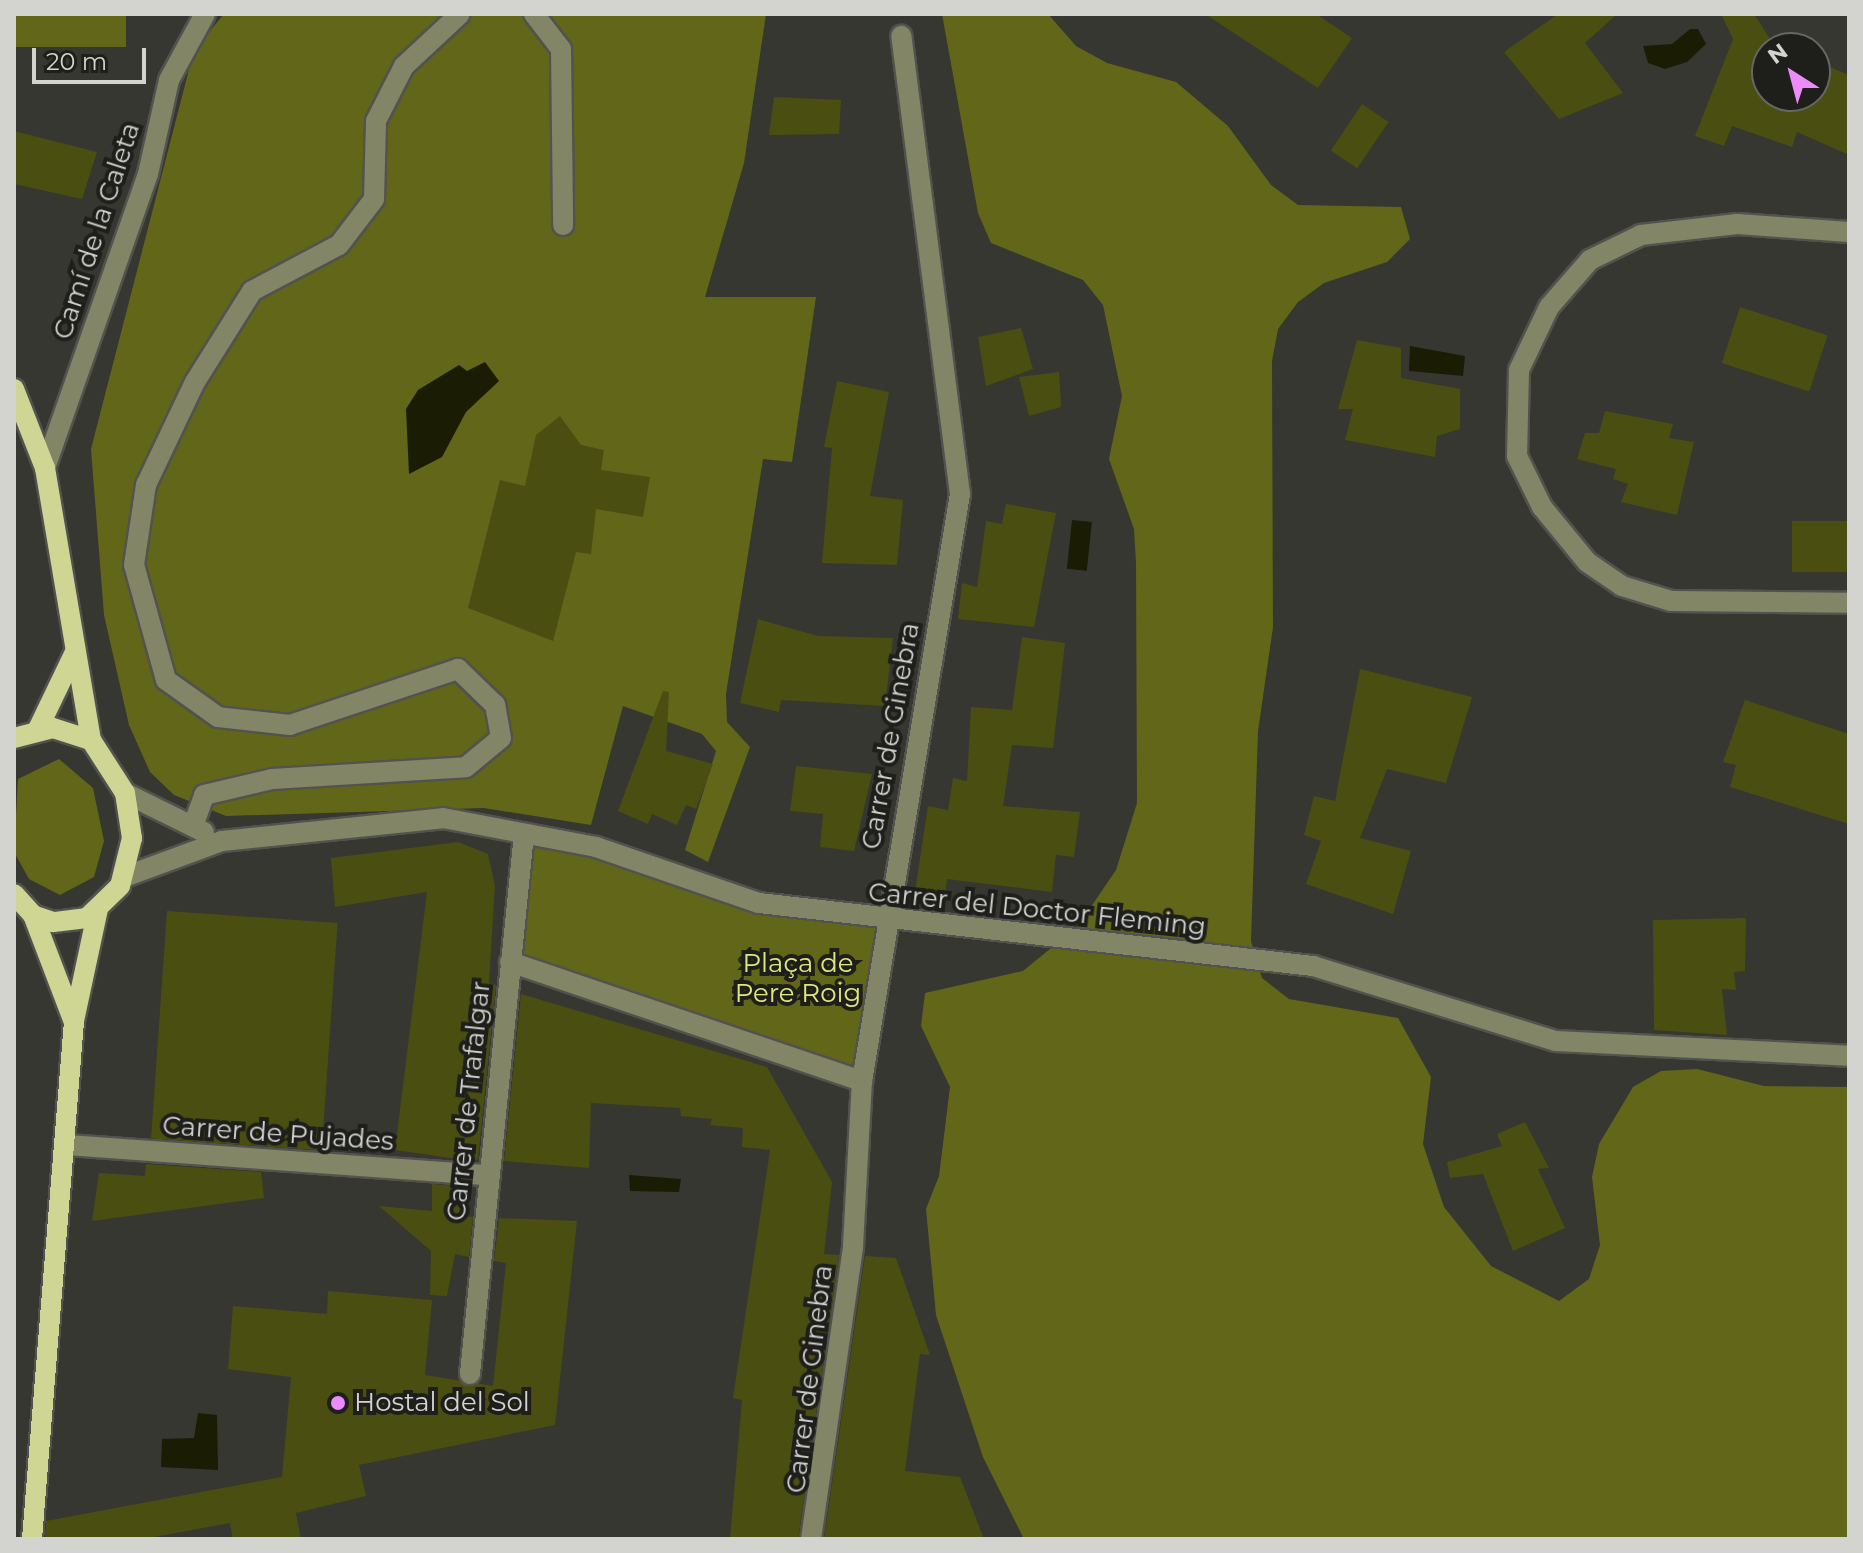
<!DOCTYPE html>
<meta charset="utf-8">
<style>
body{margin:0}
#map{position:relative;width:1863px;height:1553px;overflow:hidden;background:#363731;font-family:Montserrat,sans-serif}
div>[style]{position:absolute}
.green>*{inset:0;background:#626619;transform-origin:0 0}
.water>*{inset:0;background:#1b1c04;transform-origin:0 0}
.building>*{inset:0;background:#4b4e11;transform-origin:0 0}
.roads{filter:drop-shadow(2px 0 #52534e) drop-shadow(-2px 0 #52534e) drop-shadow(0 2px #52534e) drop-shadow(0 -2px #52534e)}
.minor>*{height:20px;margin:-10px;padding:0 10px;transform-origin:10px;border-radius:10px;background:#838666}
.major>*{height:20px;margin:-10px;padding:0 10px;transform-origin:10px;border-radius:10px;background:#cfd593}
.dots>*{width:22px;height:22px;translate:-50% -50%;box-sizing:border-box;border:4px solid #1e1e1b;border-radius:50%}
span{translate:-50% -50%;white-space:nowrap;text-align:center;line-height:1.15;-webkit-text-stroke:8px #1e1e1b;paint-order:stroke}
.street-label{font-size:26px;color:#d3d4d0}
.park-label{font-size:26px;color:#dfe77c}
.poi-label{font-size:26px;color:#d3d4d0}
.left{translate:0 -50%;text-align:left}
.frame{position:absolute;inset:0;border:16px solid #d3d4d0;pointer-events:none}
.north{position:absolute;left:1751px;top:32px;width:80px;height:80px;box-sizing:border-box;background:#1e1e1b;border:2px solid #666763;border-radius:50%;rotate:324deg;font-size:22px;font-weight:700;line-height:32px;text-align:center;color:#d3d4d0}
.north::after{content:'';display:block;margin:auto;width:28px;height:36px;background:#ec8cfa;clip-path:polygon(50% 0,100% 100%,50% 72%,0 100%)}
.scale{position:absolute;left:32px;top:48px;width:114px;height:36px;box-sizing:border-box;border:4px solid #d3d4d0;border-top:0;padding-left:10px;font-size:24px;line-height:28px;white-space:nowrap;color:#d3d4d0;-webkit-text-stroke:6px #1e1e1b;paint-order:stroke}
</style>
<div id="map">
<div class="green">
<i style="left:14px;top:14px;width:112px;height:33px"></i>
<i style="clip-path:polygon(224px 14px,766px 14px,744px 163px,705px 297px,816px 297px,792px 462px,763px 459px,726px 694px,727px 722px,750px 747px,708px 862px,685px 850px,716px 751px,702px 734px,623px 706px,591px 825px,484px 808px,226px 816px,174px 795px,150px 772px,129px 725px,104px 615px,91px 449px,194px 50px)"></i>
<i style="clip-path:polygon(942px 14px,1048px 14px,1076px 46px,1107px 63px,1176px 82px,1228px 126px,1271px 185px,1298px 205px,1401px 207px,1410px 239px,1387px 262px,1324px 283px,1298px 302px,1278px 329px,1272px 361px,1273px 627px,1258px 731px,1251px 941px,1262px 978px,1289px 999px,1398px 1018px,1431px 1077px,1423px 1144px,1444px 1207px,1491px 1266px,1559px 1301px,1589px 1279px,1600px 1245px,1592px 1177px,1599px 1144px,1633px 1087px,1661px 1071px,1697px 1069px,1764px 1086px,1849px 1087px,1849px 1539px,1024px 1539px,983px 1457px,936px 1315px,926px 1209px,939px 1176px,950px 1087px,921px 1026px,925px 993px,1023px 971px,1078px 926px,1116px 870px,1137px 803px,1136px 563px,1134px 529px,1109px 459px,1122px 396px,1103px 305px,1083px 280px,991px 243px,978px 213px)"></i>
<i style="clip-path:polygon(59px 759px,93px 788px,104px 841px,94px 877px,60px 895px,29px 879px,14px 852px,18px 779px)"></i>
<i style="clip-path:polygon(524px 834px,885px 922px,862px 1081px,510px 962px)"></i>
</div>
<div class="water">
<i style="clip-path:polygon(1690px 29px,1698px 29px,1706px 44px,1687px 62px,1665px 69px,1648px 63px,1643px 46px,1672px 44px)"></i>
<i style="clip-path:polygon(1410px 346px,1465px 356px,1463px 376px,1409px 371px)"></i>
<i style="clip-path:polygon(485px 362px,499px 381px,466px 412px,442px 457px,409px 474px,406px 409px,418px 390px,459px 365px,467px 371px)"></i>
<i style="left:1072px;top:520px;width:20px;height:49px;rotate:6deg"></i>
<i style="clip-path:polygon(629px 1175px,681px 1179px,679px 1192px,630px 1191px)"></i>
<i style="clip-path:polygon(198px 1413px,217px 1415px,218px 1470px,161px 1467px,162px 1439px,194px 1438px)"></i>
</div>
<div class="building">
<i style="clip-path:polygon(1205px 14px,1316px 14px,1352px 38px,1318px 88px)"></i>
<i style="clip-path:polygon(1558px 14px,1617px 14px,1585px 43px,1623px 93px,1559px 119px,1504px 52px)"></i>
<i style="clip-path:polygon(1721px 14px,1754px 14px,1772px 42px,1785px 48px,1767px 48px,1767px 96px,1815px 96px,1815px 61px,1849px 75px,1849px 155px,1797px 132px,1792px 147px,1732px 126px,1724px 146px,1695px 136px,1733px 39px)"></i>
<i style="clip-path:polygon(774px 97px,841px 100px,839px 134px,769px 135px)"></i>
<i style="left:1362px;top:104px;width:32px;height:56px;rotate:34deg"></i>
<i style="clip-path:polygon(14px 131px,97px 152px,82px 199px,14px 184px)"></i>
<i style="left:1740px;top:307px;width:92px;height:59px;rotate:18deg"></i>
<i style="clip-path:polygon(1021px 328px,1033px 369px,986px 386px,978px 337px)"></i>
<i style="clip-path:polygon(1357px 340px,1401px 348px,1401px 378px,1460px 389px,1460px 429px,1437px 436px,1435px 457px,1345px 440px,1353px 409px,1338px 409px)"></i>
<i style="clip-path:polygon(1059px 372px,1061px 407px,1029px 416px,1019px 377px)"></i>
<i style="clip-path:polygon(837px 381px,889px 392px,870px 496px,903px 500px,897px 565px,822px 563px,832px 448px,824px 447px)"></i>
<i style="clip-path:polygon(1605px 411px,1673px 424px,1669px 438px,1694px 442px,1677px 515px,1621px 502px,1628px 484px,1613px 479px,1616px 469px,1577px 459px,1585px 433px,1599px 433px)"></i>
<i style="clip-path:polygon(560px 416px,581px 445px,604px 450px,601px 470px,650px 477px,643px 517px,596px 509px,591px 554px,576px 552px,553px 641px,468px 608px,500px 480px,525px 486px,536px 435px)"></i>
<i style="clip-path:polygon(1006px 504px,1056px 513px,1034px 627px,958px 619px,962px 583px,977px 587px,986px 521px,1002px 524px)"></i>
<i style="left:1849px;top:521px;width:51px;height:57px;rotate:90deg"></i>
<i style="clip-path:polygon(758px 619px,818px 636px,893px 638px,885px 706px,781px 700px,779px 712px,740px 703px)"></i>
<i style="clip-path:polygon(1022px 637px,1065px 643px,1053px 748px,1012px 745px,1003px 806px,1080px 812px,1074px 857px,1056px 855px,1052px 892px,947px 879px,943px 908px,913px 905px,928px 806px,948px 810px,953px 778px,967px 781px,971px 707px,1012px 710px)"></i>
<i style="clip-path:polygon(1360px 669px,1472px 697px,1446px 783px,1387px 769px,1360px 838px,1411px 851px,1393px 914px,1306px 884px,1321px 841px,1304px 835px,1314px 796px,1335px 801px)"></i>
<i style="clip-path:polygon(663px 691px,669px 692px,666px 751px,713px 764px,696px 809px,686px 805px,677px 825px,652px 814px,648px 824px,618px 811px)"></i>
<i style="clip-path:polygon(1745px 700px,1849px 734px,1849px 824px,1730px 787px,1736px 765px,1723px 762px)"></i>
<i style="clip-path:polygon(796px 766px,872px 774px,854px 851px,820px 847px,823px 814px,790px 811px)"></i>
<i style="clip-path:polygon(458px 842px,488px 854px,495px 886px,489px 983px,496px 985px,478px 1159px,472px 1161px,395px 1150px,427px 892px,335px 907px,331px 858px)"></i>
<i style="left:167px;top:911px;width:171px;height:228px;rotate:4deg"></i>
<i style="clip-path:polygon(1746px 918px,1745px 971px,1734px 972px,1736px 990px,1722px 989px,1727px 1035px,1654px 1030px,1653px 920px)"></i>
<i style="clip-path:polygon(521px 994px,767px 1067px,832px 1182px,824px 1254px,839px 1255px,798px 1539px,730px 1539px,742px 1400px,733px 1398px,770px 1150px,742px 1147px,743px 1128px,710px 1125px,712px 1119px,681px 1116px,680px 1108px,591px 1103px,589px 1168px,504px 1161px)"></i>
<i style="clip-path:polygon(1525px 1122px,1549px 1168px,1538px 1169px,1565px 1228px,1513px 1251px,1483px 1174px,1450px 1178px,1447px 1162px,1502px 1146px,1497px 1134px)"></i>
<i style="clip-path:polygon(146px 1164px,261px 1172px,264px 1198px,92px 1221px,99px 1173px,145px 1176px)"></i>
<i style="clip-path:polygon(432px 1184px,467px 1187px,462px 1216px,473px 1217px,469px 1257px,455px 1254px,447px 1296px,430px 1295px,431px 1251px,379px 1206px,432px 1211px)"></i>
<i style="clip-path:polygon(499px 1218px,577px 1221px,555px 1425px,359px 1465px,366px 1496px,296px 1513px,301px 1539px,233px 1539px,230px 1523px,143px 1539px,45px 1539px,46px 1521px,282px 1477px,291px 1377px,228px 1369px,233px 1306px,327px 1314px,328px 1291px,432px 1300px,425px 1375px,493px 1386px,506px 1263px,494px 1261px)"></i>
<i style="clip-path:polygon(865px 1256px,896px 1258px,930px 1355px,920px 1354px,905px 1471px,960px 1477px,984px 1539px,824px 1539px)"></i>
</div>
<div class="roads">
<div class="minor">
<i style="left:534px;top:14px;width:44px;rotate:52.4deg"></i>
<i style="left:561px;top:49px;width:176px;rotate:89.3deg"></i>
<i style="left:1849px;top:232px;width:112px;rotate:-175.9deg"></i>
<i style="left:1737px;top:224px;width:97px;rotate:173.5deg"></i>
<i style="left:1641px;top:235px;width:57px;rotate:153.9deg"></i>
<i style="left:1590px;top:260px;width:62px;rotate:131.1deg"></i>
<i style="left:1549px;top:307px;width:70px;rotate:115.5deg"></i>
<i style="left:1519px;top:370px;width:86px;rotate:91.3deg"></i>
<i style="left:1517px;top:456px;width:57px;rotate:63.9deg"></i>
<i style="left:1542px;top:507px;width:71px;rotate:50.7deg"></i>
<i style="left:1587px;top:562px;width:42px;rotate:34.4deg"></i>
<i style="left:1622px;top:586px;width:51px;rotate:17deg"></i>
<i style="left:1671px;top:601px;width:178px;rotate:0.6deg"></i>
<i style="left:45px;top:468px;width:312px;rotate:-70.7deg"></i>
<i style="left:148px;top:174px;width:96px;rotate:-77.4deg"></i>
<i style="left:169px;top:80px;width:75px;rotate:-61.4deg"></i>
<i style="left:125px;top:793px;width:88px;rotate:26.3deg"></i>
<i style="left:193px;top:826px;width:33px;rotate:-70deg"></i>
<i style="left:204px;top:795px;width:70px;rotate:-13.2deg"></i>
<i style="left:272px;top:779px;width:194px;rotate:-3.5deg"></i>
<i style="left:466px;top:767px;width:45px;rotate:-39.6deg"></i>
<i style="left:501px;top:738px;width:34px;rotate:-100deg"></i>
<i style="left:495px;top:705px;width:52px;rotate:-135.8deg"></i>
<i style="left:458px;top:669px;width:177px;rotate:161.6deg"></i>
<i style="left:290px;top:725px;width:72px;rotate:-173.7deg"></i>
<i style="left:218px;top:717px;width:64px;rotate:-144.6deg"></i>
<i style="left:166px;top:680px;width:119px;rotate:-105.5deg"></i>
<i style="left:134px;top:565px;width:81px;rotate:-81.5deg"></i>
<i style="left:146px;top:485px;width:114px;rotate:-64.6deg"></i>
<i style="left:195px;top:382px;width:107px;rotate:-57.9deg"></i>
<i style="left:252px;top:291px;width:98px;rotate:-27.9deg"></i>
<i style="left:339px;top:245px;width:58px;rotate:-52.7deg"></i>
<i style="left:374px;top:199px;width:78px;rotate:-88.5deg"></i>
<i style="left:376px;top:121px;width:62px;rotate:-63deg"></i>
<i style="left:404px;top:66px;width:76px;rotate:-42.9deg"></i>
<i style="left:124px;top:877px;width:104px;rotate:-20.2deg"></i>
<i style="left:222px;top:841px;width:222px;rotate:-5.9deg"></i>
<i style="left:443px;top:818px;width:156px;rotate:10.7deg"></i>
<i style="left:596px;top:847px;width:172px;rotate:19deg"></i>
<i style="left:759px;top:903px;width:558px;rotate:6.49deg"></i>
<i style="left:1313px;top:966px;width:254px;rotate:17.2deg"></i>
<i style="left:1556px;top:1041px;width:293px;rotate:2.9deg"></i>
<i style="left:510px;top:962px;width:372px;rotate:18.7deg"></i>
<i style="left:67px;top:1145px;width:419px;rotate:4.1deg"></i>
<i style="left:470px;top:1374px;width:543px;rotate:-84.29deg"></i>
<i style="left:811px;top:1539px;width:296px;rotate:-81.8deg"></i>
<i style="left:853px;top:1246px;width:165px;rotate:-86.9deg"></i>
<i style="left:862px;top:1081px;width:595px;rotate:-80.52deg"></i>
<i style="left:960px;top:494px;width:462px;rotate:-97.3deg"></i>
</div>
<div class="major">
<i style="left:14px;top:389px;width:85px;rotate:68.6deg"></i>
<i style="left:45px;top:468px;width:276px;rotate:80.4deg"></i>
<i style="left:37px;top:731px;width:88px;rotate:-64.3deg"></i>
<i style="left:14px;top:738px;width:40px;rotate:-14.4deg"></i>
<i style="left:53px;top:728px;width:40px;rotate:18deg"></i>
<i style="left:91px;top:740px;width:63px;rotate:57.3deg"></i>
<i style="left:125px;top:793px;width:46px;rotate:81.2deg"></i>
<i style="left:132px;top:838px;width:49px;rotate:104deg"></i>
<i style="left:120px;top:886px;width:46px;rotate:135.9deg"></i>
<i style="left:87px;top:918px;width:34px;rotate:173deg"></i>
<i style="left:53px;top:922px;width:21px;rotate:-161deg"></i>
<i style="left:33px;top:915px;width:28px;rotate:-132deg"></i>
<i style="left:33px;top:915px;width:112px;rotate:69.1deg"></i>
<i style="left:32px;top:1539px;width:520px;rotate:-85.36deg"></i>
<i style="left:74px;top:1021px;width:115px;rotate:-77.9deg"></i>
</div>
</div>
<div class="dots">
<i style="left:338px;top:1403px;background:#ec8cfa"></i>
</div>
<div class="street-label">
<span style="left:97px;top:231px;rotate:-72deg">Camí de la Caleta</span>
<span style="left:891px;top:736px;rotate:-80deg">Carrer de Ginebra</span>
<span style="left:1037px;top:910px;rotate:6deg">Carrer del Doctor Fleming</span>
<span style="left:469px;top:1101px;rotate:-84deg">Carrer de Trafalgar</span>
<span style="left:278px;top:1134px;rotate:4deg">Carrer de Pujades</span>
<span style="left:810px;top:1379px;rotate:-83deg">Carrer de Ginebra</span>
</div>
<div class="park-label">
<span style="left:798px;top:979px">Plaça de<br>Pere Roig</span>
</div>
<div class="poi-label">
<span class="left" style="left:354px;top:1403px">Hostal del Sol</span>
</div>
<div class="frame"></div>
<div class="north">N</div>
<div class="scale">20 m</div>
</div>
